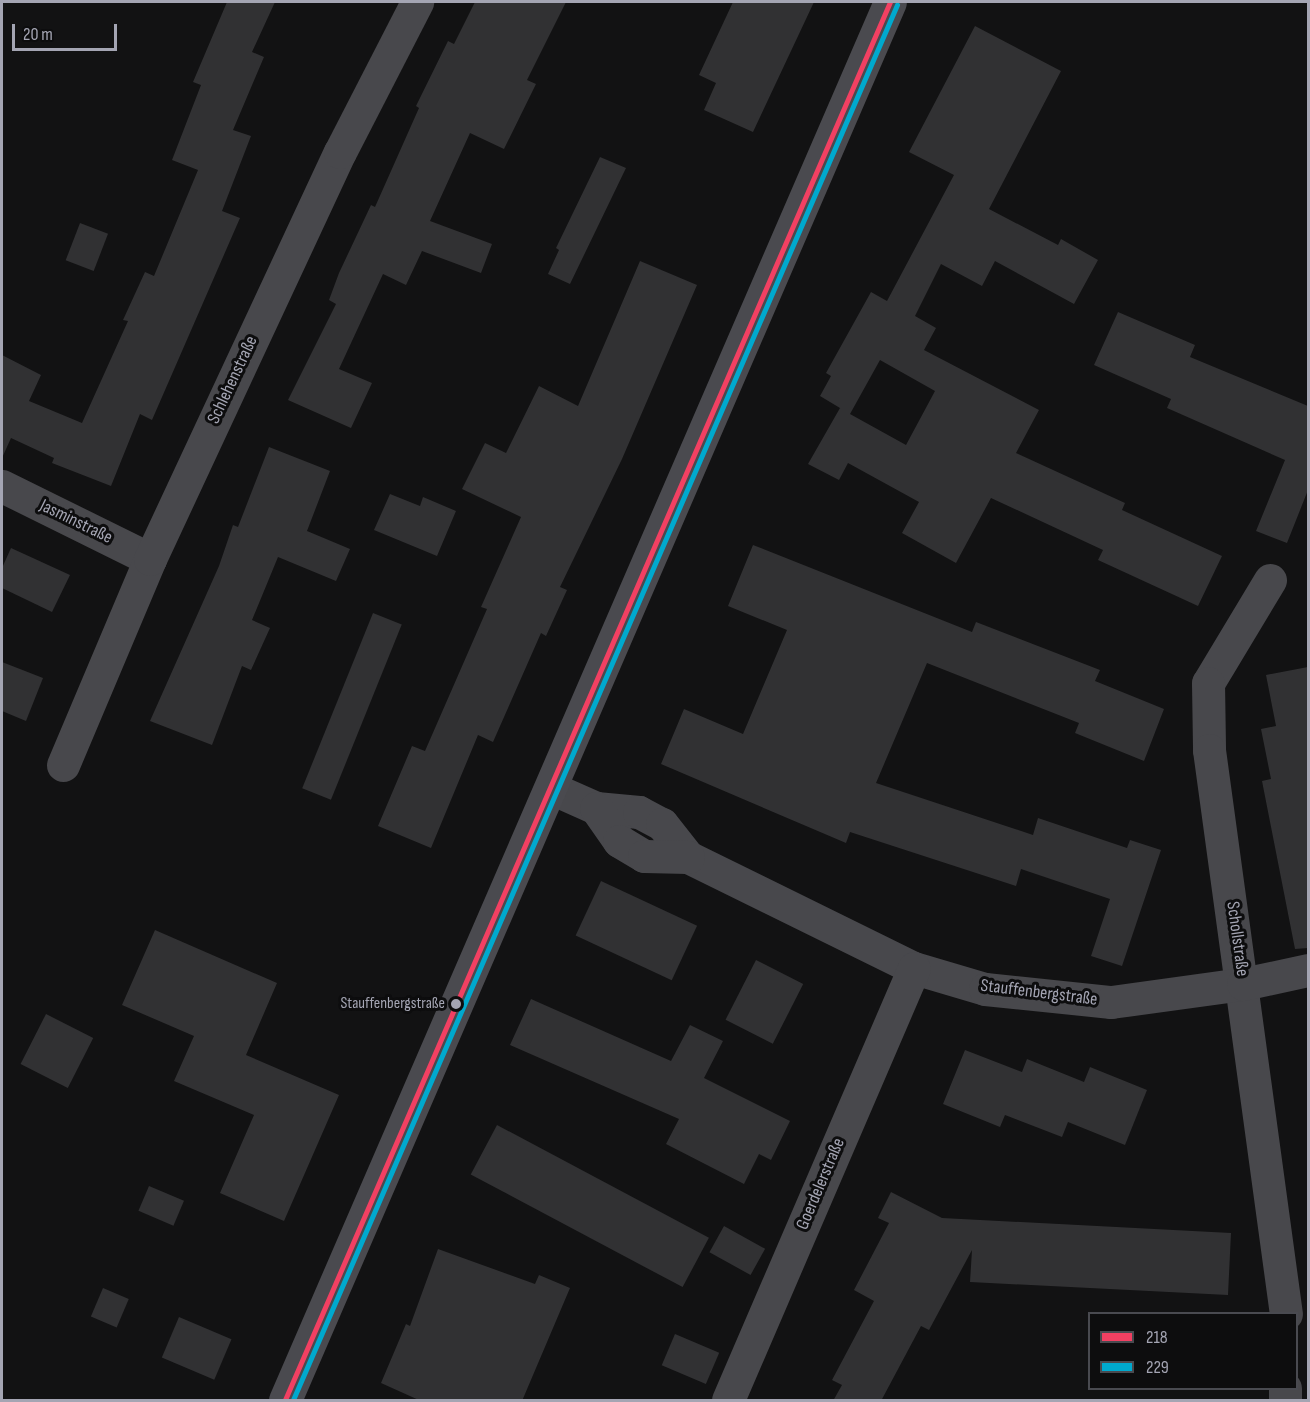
<!DOCTYPE html>
<meta charset="utf-8">
<style>
body{margin:0}
#map{position:relative;width:1310px;height:1402px;overflow:hidden;background:#121213;font-family:"Sofia Sans Condensed",sans-serif}
div>[style]{position:absolute}
.building>*{inset:0;background:#313133;transform-origin:0 0}
.minor>*{height:33px;margin:-16.5px;padding:0 16.5px;transform-origin:16.5px;border-radius:16.5px;background:#48484c}
.major>*{height:33px;margin:-16.5px;padding:0 16.5px;transform-origin:16.5px;border-radius:16.5px;background:#4a4a4f}
.bus-1>*{height:4.5px;margin:-2.25px;padding:0 2.25px;transform-origin:2.25px;border-radius:2.25px;background:#f24062}
.bus-2>*{height:4.5px;margin:-2.25px;padding:0 2.25px;transform-origin:2.25px;border-radius:2.25px;background:#00a9ce}
.dots>*{width:16px;height:16px;translate:-50% -50%;box-sizing:border-box;border:3px solid #0d0d0e;border-radius:50%}
span{translate:-50% -50%;white-space:nowrap;text-align:center;line-height:1.15;-webkit-text-stroke:6px #0d0d0e;paint-order:stroke}
.bus-label{font-size:16px;color:#a4a5b3}
.right{translate:-100% -50%;text-align:right}
.street-label{font-size:18px;color:#a4a5b3}
.frame{position:absolute;inset:0;border:3px solid #a4a5b3;pointer-events:none}
.legend{position:absolute;left:1088px;top:1312px;width:210px;height:78px;box-sizing:border-box;background:#0d0d0e;border:2px solid #494a50;margin:0;padding:8px 10px;list-style:none;font-size:18px;color:#a4a5b3}
.legend li{display:flex;align-items:center;gap:12px;height:30px}
.legend b{width:30px;border:2px solid #494a50}
.scale{position:absolute;left:12px;top:24px;width:105px;height:27px;box-sizing:border-box;border:3px solid #a4a5b3;border-top:0;padding-left:8px;font-size:18px;line-height:21px;white-space:nowrap;color:#a4a5b3;-webkit-text-stroke:4px #0d0d0e;paint-order:stroke}
</style>
<div id="map">
<div class="building">
<i style="clip-path:polygon(227px 2px,275px 2px,252px 52px,264px 57px,233px 130px,251px 136px,222px 211px,240px 218px,152px 420px,140px 414px,111px 486px,52px 463px,54px 458px,11px 438px,2px 458px,2px 355px,41px 375px,29px 401px,82px 423px,128px 321px,123px 320px,145px 272px,154px 276px,198px 170px,172px 160px,201px 85px,193px 82px)"></i>
<i style="clip-path:polygon(475px 2px,566px 2px,527px 80px,536px 84px,504px 149px,470px 133px,430px 221px,492px 244px,481px 273px,422px 251px,406px 285px,383px 274px,339px 369px,372px 383px,351px 428px,288px 400px,336px 304px,329px 300px,339px 273px,371px 205px,375px 207px,419px 108px,416px 106px,448px 41px,454px 44px)"></i>
<i style="clip-path:polygon(733px 2px,814px 2px,753px 132px,704px 110px,716px 83px,699px 75px)"></i>
<i style="clip-path:polygon(evenodd,975px 26px,1061px 71px,989px 209px,1058px 245px,1061px 239px,1098px 260px,1074px 304px,995px 261px,982px 286px,941px 264px,915px 316px,936px 328px,924px 350px,1039px 410px,1016px 453px,1125px 503px,1122px 510px,1222px 556px,1198px 606px,1098px 560px,1103px 550px,991px 498px,956px 563px,902px 533px,919px 502px,848px 463px,839px 480px,808px 464px,840px 408px,850px 414px,820px 396px,831px 376px,826px 373px,871px 292px,887px 301px,954px 175px,909px 152px,975px 26px,880px 360px,935px 391px,906px 445px,850px 414px,880px 360px)"></i>
<i style="clip-path:polygon(600px 157px,626px 168px,570px 284px,548px 274px,559px 250px,556px 248px)"></i>
<i style="left:80px;top:223px;width:30px;height:40px;rotate:21deg"></i>
<i style="clip-path:polygon(640px 261px,697px 285px,622px 459px,560px 587px,567px 590px,546px 636px,541px 633px,493px 742px,478px 735px,431px 848px,378px 826px,412px 746px,425px 751px,487px 609px,481px 607px,521px 517px,462px 489px,485px 443px,506px 453px,539px 386px,578px 406px)"></i>
<i style="clip-path:polygon(1118px 312px,1195px 345px,1190px 357px,1308px 406px,1308px 490px,1287px 543px,1256px 531px,1285px 460px,1167px 408px,1171px 399px,1094px 365px)"></i>
<i style="clip-path:polygon(269px 447px,330px 471px,307px 531px,350px 549px,336px 581px,278px 557px,252px 620px,270px 628px,251px 670px,242px 666px,212px 745px,150px 721px,219px 566px,233px 525px,238px 527px)"></i>
<i style="clip-path:polygon(390px 494px,420px 506px,423px 497px,456px 511px,437px 556px,374px 530px)"></i>
<i style="clip-path:polygon(753px 545px,972px 632px,976px 622px,1100px 670px,1095px 681px,1164px 709px,1144px 761px,1075px 733px,1079px 723px,927px 663px,876px 783px,1033px 835px,1038px 818px,1127px 848px,1130px 840px,1161px 850px,1122px 966px,1091px 956px,1110px 899px,1021px 869px,1016px 886px,850px 832px,846px 843px,661px 764px,684px 709px,743px 734px,787px 630px,728px 606px)"></i>
<i style="clip-path:polygon(11px 548px,70px 575px,52px 612px,2px 588px,2px 568px)"></i>
<i style="left:373px;top:613px;width:31px;height:189px;rotate:22deg"></i>
<i style="clip-path:polygon(2px 662px,43px 678px,26px 721px,2px 711px)"></i>
<i style="clip-path:polygon(1308px 667px,1308px 948px,1295px 949px,1262px 781px,1271px 779px,1261px 729px,1276px 726px,1266px 675px)"></i>
<i style="left:601px;top:881px;width:106px;height:60px;rotate:25deg"></i>
<i style="clip-path:polygon(155px 930px,277px 983px,246px 1055px,339px 1095px,284px 1221px,220px 1193px,254px 1115px,174px 1081px,194px 1036px,122px 1005px)"></i>
<i style="left:756px;top:960px;width:53px;height:67px;rotate:27deg"></i>
<i style="clip-path:polygon(531px 999px,671px 1061px,690px 1025px,723px 1041px,704px 1078px,790px 1121px,771px 1160px,759px 1154px,744px 1184px,666px 1144px,679px 1119px,510px 1045px)"></i>
<i style="left:46px;top:1014px;width:53px;height:56px;rotate:27deg"></i>
<i style="clip-path:polygon(965px 1050px,1022px 1072px,1027px 1059px,1084px 1082px,1090px 1067px,1147px 1090px,1125px 1145px,1068px 1122px,1062px 1137px,1005px 1115px,1000px 1127px,943px 1104px)"></i>
<i style="left:497px;top:1125px;width:240px;height:56px;rotate:28deg"></i>
<i style="left:149px;top:1186px;width:38px;height:27px;rotate:23deg"></i>
<i style="clip-path:polygon(891px 1192px,942px 1218px,1231px 1233px,1228px 1295px,970px 1282px,972px 1250px,929px 1330px,921px 1326px,881px 1401px,833px 1401px,842px 1385px,832px 1380px,874px 1301px,854px 1290px,889px 1223px,878px 1218px)"></i>
<i style="left:724px;top:1226px;width:47px;height:30px;rotate:29deg"></i>
<i style="clip-path:polygon(438px 1249px,535px 1284px,539px 1275px,570px 1288px,522px 1401px,421px 1401px,381px 1383px,406px 1324px,410px 1326px)"></i>
<i style="left:103px;top:1288px;width:28px;height:31px;rotate:23deg"></i>
<i style="left:179px;top:1317px;width:57px;height:44px;rotate:23deg"></i>
<i style="left:675px;top:1334px;width:48px;height:34px;rotate:23deg"></i>
</div>
<div class="minor">
<i style="left:2px;top:486px;width:165px;rotate:26.3deg"></i>
<i style="left:1270px;top:580px;width:120px;rotate:121deg"></i>
<i style="left:1208px;top:683px;width:67px;rotate:89.1deg"></i>
<i style="left:1209px;top:750px;width:569px;rotate:82.23deg"></i>
<i style="left:63px;top:765px;width:224px;rotate:-67.1deg"></i>
<i style="left:150px;top:559px;width:449px;rotate:-65deg"></i>
<i style="left:340px;top:152px;width:169px;rotate:-62.8deg"></i>
<i style="left:551px;top:788px;width:49px;rotate:24deg"></i>
<i style="left:596px;top:808px;width:43px;rotate:5.3deg"></i>
<i style="left:639px;top:812px;width:26px;rotate:28deg"></i>
<i style="left:662px;top:824px;width:42px;rotate:51.8deg"></i>
<i style="left:688px;top:857px;width:252px;rotate:26.2deg"></i>
<i style="left:914px;top:968px;width:74px;rotate:16.5deg"></i>
<i style="left:985px;top:989px;width:127px;rotate:5.9deg"></i>
<i style="left:1111px;top:1002px;width:133px;rotate:-7.8deg"></i>
<i style="left:1243px;top:984px;width:66px;rotate:-12.2deg"></i>
<i style="left:596px;top:808px;width:40px;rotate:55.1deg"></i>
<i style="left:619px;top:841px;width:29px;rotate:31deg"></i>
<i style="left:644px;top:856px;width:44px;rotate:1.3deg"></i>
<i style="left:728px;top:1400px;width:470px;rotate:-66.7deg"></i>
<i style="left:1285px;top:1400px;width:12px;rotate:-90deg"></i>
</div>
<div class="major">
<i style="left:285px;top:1400px;width:1523px;rotate:-66.6deg"></i>
</div>
<div class="bus-1">
<i style="left:285px;top:1400px;width:1523px;rotate:-66.6deg"></i>
</div>
<div class="bus-2">
<i style="left:293px;top:1400px;width:1520px;rotate:-66.59deg"></i>
</div>
<div class="dots">
<i style="left:456px;top:1004px;background:#a4a5b3"></i>
</div>
<div class="bus-label">
<span class="right" style="left:445px;top:1004px">Stauffenbergstraße</span>
</div>
<div class="street-label">
<span style="left:233px;top:380px;rotate:-65deg">Schlehenstraße</span>
<span style="left:76px;top:522px;rotate:26deg">Jasminstraße</span>
<span style="left:1237px;top:939px;rotate:82deg">Schollstraße</span>
<span style="left:1039px;top:993px;rotate:7deg">Stauffenbergstraße</span>
<span style="left:821px;top:1184px;rotate:-67deg">Goerdelerstraße</span>
</div>
<div class="frame"></div>
<ul class="legend">
<li><b style="height:8px;background:#f24062"></b>218</li>
<li><b style="height:8px;background:#00a9ce"></b>229</li>
</ul>
<div class="scale">20 m</div>
</div>
